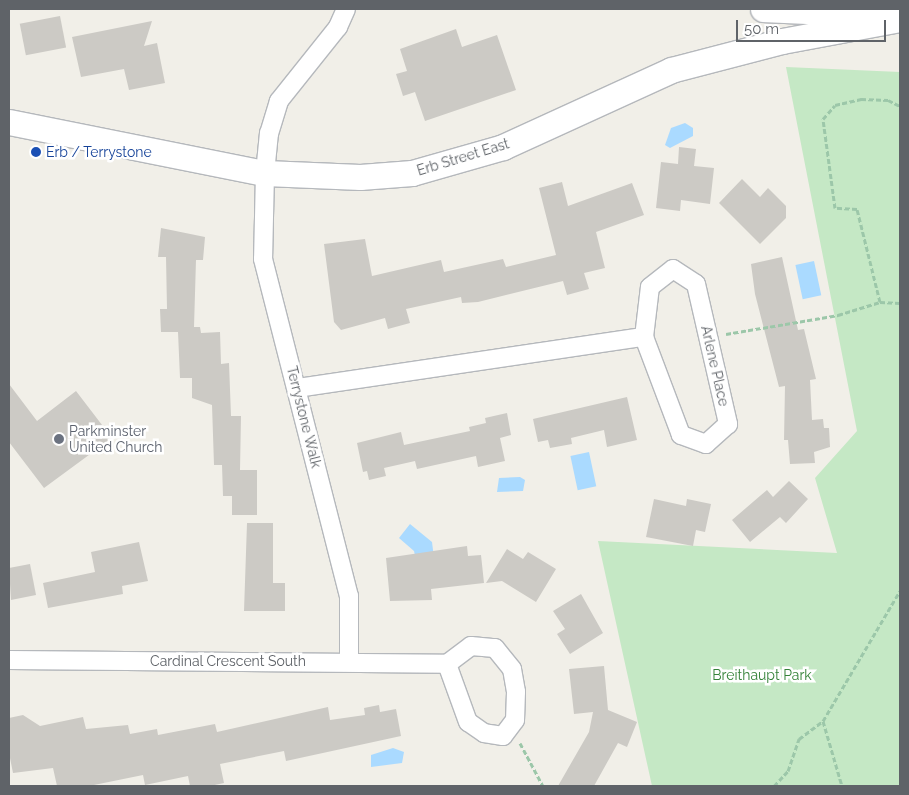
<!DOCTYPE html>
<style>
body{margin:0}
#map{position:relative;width:909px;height:795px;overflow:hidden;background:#f1efe8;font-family:Raleway,sans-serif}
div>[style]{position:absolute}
.green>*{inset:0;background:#c5e8c5}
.water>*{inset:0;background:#aadaff;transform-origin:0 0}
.building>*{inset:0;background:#cccac5;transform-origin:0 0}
.path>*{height:3px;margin-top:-1.5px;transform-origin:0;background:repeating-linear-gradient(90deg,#9cc7a9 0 5px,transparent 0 7.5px)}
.roads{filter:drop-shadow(1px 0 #b5b8bc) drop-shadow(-1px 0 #b5b8bc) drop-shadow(0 1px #b5b8bc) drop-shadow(0 -1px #b5b8bc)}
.street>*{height:18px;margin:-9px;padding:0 9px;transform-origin:9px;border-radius:9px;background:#fff}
.secondary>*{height:25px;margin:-12.5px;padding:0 12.5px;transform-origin:12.5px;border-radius:12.5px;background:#fff}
.dots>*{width:14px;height:14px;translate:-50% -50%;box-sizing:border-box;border:2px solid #fff;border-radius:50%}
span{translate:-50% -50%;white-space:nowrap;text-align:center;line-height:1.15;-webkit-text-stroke:5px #fff;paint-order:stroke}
.transit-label{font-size:14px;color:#164399}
.left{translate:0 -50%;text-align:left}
.street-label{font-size:14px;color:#5f6368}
.worship-label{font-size:14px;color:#5b616d}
.park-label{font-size:14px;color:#348238}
.frame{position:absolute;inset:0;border:10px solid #5f6368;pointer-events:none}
.scale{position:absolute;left:736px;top:20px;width:150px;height:22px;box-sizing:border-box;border:2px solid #5f6368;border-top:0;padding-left:6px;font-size:15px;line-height:18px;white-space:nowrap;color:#5f6368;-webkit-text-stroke:4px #fff;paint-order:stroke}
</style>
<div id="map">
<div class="green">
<i style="clip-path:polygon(786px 67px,900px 72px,900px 786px,652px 786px,598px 541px,837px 553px,815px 478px,857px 431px)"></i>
</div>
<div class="water">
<i style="clip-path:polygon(685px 123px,693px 128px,693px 136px,670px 148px,665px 145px,671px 128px)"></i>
<i style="left:814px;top:261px;width:35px;height:19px;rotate:78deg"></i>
<i style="left:589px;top:452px;width:35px;height:19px;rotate:78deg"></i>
<i style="clip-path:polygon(520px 477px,525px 480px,523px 491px,497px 492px,499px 478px)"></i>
<i style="clip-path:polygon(410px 524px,432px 542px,434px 558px,416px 560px,414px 551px,399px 538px)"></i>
<i style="clip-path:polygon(393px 748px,404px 752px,402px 763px,371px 767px,371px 755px)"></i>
</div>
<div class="building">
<i style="left:60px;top:16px;width:32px;height:41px;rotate:79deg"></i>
<i style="clip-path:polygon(152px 21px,144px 46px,157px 43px,165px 83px,129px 90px,124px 69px,81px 77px,72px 37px)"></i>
<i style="clip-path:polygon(456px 29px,462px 47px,497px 35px,516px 90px,425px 121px,415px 92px,403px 96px,396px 74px,407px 71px,400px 49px)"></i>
<i style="clip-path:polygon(679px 147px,696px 149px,694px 166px,714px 168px,710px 204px,681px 200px,680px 211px,656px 208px,661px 162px,678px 164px)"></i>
<i style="clip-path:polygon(742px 179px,760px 197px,768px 188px,786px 206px,786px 218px,760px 244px,719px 203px)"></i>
<i style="clip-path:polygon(562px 182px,568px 206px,632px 183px,644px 215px,596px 232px,605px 268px,584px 273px,589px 289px,567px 295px,563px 281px,478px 302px,462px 303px,461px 297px,406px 309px,410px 323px,388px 329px,385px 318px,341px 330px,334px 322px,324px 244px,365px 239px,372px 276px,441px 260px,444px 272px,503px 259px,506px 267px,556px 255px,539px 188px)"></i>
<i style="clip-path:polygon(161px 228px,205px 237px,203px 260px,196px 260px,194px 327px,200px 327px,201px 333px,220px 332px,221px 364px,229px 363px,231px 416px,241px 416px,240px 470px,257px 470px,257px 515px,232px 515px,232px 496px,223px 496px,222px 465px,214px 465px,212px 405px,192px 398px,192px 378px,180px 378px,178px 332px,161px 332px,160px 309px,167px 309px,166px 257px,158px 257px)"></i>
<i style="clip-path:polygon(782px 257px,798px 330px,804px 329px,816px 379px,810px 380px,812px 420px,823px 419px,824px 428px,829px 428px,830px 447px,814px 452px,815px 463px,790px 464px,788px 440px,784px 440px,785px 386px,779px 387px,755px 294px,751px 264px)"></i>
<i style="clip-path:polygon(9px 384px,37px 421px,76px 391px,112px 438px,44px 488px,9px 442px)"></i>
<i style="clip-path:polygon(627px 397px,637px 440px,607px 447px,604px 430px,571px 438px,572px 444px,550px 448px,548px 440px,538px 442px,533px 419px)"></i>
<i style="clip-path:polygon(507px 413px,511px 435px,500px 438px,505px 461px,478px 467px,476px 456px,417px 469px,415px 461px,384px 468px,386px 476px,369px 480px,367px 471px,363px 472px,357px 443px,401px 432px,404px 445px,470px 431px,469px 427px,486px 423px,485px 418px)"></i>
<i style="clip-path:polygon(789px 481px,808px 499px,786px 523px,780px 517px,750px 542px,732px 520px,767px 490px,773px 497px)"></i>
<i style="clip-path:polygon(654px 499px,686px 506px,687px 499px,711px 504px,705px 532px,696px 530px,693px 546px,646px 537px)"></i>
<i style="clip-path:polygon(247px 523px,273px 523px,273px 583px,285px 583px,285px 611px,244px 611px)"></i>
<i style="clip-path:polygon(139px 542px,148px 581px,122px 586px,123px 594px,48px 608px,43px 583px,95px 572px,91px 552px)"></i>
<i style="clip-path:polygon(467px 546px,468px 556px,481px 555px,484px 583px,431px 589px,432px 600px,390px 601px,386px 558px)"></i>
<i style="clip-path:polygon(507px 549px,523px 559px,528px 552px,556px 569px,536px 602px,502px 581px,486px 583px)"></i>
<i style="clip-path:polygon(30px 564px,36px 595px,11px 600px,9px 568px)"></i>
<i style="clip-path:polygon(581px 594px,603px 633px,570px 654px,557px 634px,565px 629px,553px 611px)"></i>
<i style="clip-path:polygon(604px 666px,608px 710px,637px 722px,627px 747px,618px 743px,594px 786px,558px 786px,589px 732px,593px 712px,574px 714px,569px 669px)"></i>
<i style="clip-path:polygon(379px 705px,380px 712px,396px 709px,401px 736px,286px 761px,284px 751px,220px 764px,224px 783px,210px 786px,190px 786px,188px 776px,145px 785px,143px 775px,89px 786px,57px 786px,53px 768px,13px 773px,9px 753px,9px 718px,23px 715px,40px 726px,83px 717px,86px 729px,128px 725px,130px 734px,157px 729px,158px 735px,215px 724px,217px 732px,328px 707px,330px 720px,365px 715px,364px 708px)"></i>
</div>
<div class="path">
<i style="left:880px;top:302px;width:96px;rotate:-103.9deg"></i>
<i style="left:857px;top:209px;width:22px;rotate:-177deg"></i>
<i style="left:835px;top:208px;width:90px;rotate:-97.7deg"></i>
<i style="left:823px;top:119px;width:18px;rotate:-49deg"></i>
<i style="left:835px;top:105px;width:27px;rotate:-13deg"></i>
<i style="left:861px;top:99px;width:27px;rotate:2deg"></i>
<i style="left:888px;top:100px;width:13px;rotate:27deg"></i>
<i style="left:726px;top:334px;width:114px;rotate:-9.6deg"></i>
<i style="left:838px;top:315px;width:44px;rotate:-17.2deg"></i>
<i style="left:880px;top:302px;width:20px;rotate:3deg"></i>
<i style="left:823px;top:721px;width:68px;rotate:73.7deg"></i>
<i style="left:520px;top:743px;width:49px;rotate:61.9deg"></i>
<i style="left:774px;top:786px;width:21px;rotate:-47deg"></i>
<i style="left:788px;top:771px;width:34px;rotate:-71deg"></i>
<i style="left:799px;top:739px;width:30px;rotate:-37deg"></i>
<i style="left:823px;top:721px;width:151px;rotate:-59.4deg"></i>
</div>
<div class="roads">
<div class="street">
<i style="left:346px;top:9px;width:20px;rotate:114deg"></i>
<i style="left:338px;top:27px;width:95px;rotate:128.6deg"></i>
<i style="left:279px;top:101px;width:34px;rotate:107deg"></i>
<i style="left:269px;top:133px;width:40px;rotate:95.7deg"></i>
<i style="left:265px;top:173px;width:86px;rotate:91.3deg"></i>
<i style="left:263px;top:259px;width:348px;rotate:75.7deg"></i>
<i style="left:349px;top:596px;width:65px;rotate:90deg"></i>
<i style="left:673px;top:269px;width:27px;rotate:33deg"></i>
<i style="left:696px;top:284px;width:144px;rotate:77.1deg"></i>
<i style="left:728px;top:424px;width:30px;rotate:138deg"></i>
<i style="left:706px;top:444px;width:27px;rotate:-160deg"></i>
<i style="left:681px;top:435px;width:105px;rotate:-110.7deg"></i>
<i style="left:644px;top:337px;width:50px;rotate:-83.2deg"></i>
<i style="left:650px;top:287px;width:29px;rotate:-38deg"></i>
<i style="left:297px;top:388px;width:351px;rotate:-8.4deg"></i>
<i style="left:9px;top:660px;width:438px;rotate:0.5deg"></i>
<i style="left:447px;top:664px;width:30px;rotate:-37deg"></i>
<i style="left:471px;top:646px;width:24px;rotate:5deg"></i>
<i style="left:495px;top:648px;width:27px;rotate:51deg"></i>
<i style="left:512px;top:669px;width:23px;rotate:80deg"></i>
<i style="left:516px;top:692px;width:28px;rotate:92deg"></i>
<i style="left:515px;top:720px;width:20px;rotate:127deg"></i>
<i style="left:503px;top:736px;width:19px;rotate:-171deg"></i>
<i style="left:484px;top:733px;width:19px;rotate:-145deg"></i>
<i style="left:468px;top:722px;width:62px;rotate:-109.9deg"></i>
</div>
<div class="secondary">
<i style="left:763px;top:9px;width:110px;rotate:2.6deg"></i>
<i style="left:9px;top:122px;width:261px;rotate:11.3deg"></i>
<i style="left:265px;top:173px;width:95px;rotate:2.4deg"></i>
<i style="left:360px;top:177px;width:52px;rotate:-4.4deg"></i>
<i style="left:412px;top:173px;width:95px;rotate:-15.9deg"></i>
<i style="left:503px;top:147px;width:185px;rotate:-24.6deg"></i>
<i style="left:671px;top:70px;width:115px;rotate:-14.6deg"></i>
<i style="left:782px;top:41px;width:120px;rotate:-10.6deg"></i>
</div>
</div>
<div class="dots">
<i style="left:36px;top:152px;background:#1a4fb4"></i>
<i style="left:59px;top:439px;background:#6b7280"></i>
</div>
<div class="transit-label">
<span class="left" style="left:46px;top:152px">Erb / Terrystone</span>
</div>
<div class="street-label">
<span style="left:463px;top:157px;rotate:-17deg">Erb Street East</span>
<span style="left:715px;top:366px;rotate:77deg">Arlene Place</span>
<span style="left:304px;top:417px;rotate:76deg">Terrystone Walk</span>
<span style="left:228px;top:661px">Cardinal Crescent South</span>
</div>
<div class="worship-label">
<span class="left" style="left:69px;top:439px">Parkminster<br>United Church</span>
</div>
<div class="park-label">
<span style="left:762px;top:675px">Breithaupt Park</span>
</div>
<div class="frame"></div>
<div class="scale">50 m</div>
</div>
